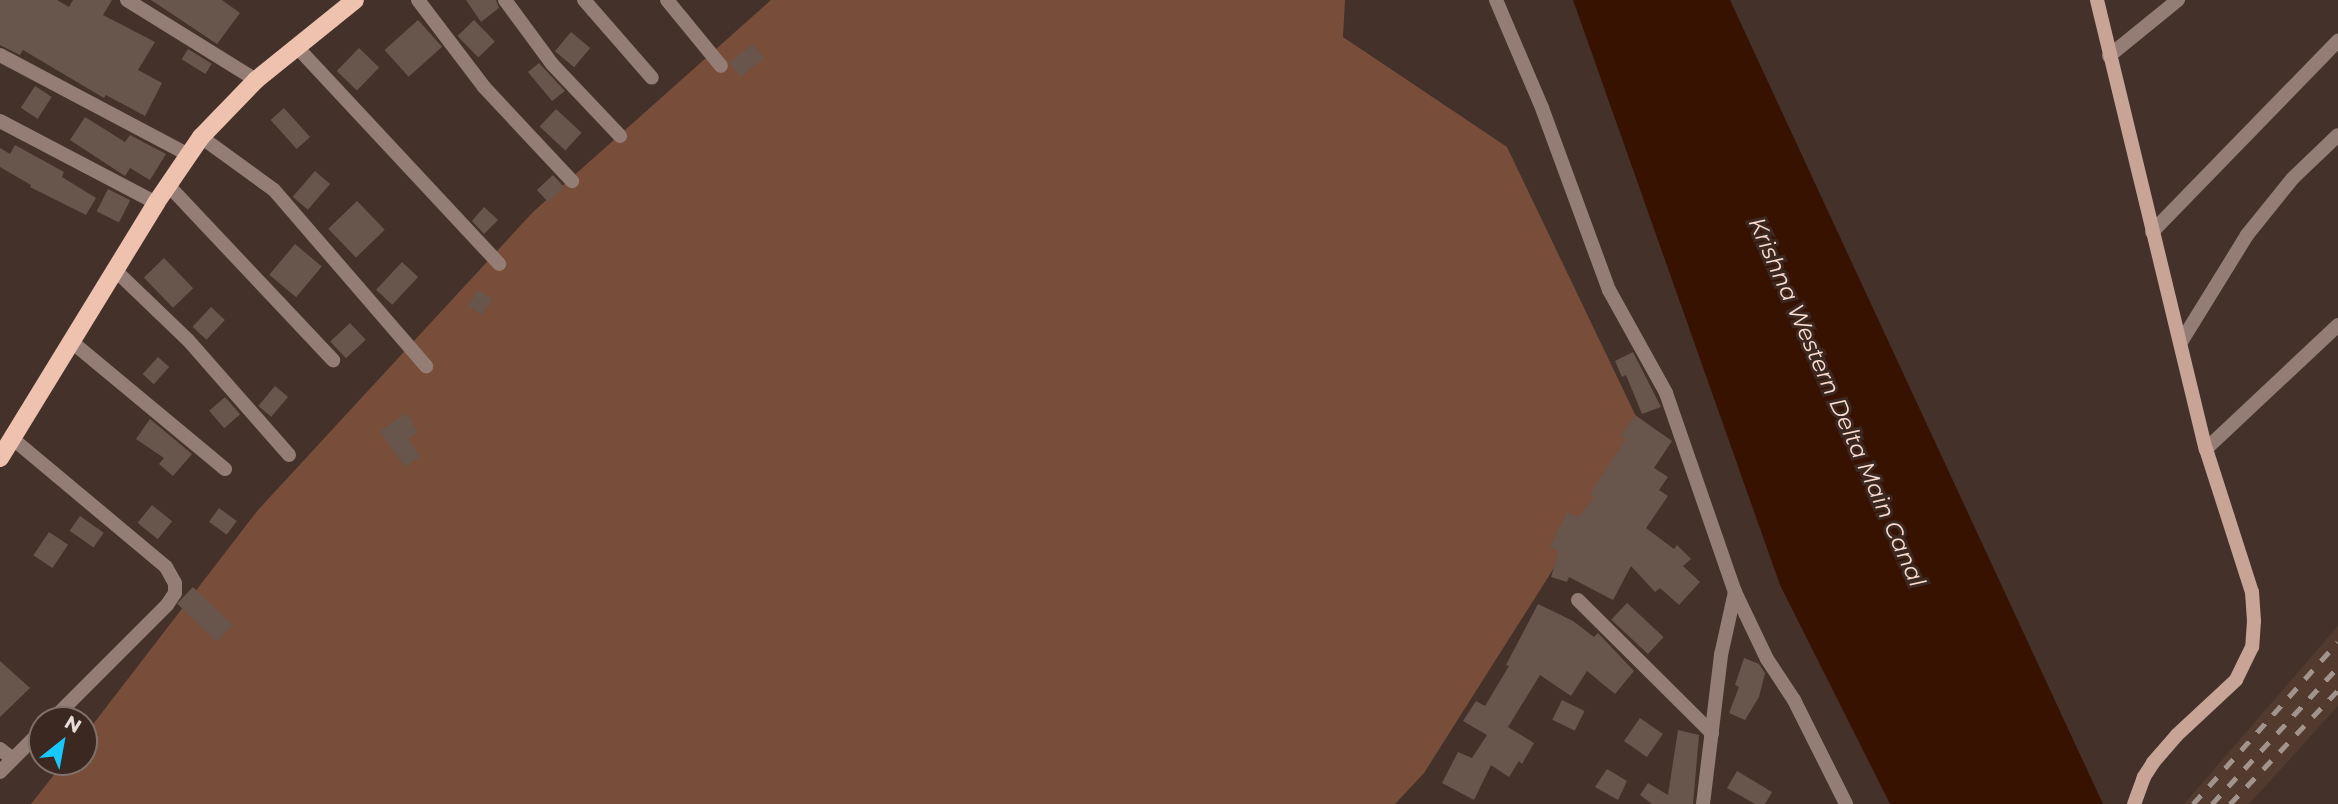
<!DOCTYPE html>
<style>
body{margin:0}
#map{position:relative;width:2338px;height:804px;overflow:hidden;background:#44322a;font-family:Montserrat,sans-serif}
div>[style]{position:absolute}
.built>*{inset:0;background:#523a2f}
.green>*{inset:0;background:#784d3a}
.water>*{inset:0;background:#381201}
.building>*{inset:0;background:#68554c;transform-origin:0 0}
.minor>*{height:14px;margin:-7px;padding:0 7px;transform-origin:7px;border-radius:7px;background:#937d74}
.tertiary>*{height:14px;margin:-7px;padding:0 7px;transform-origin:7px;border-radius:7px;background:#937d74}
.secondary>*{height:14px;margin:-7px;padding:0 7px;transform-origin:7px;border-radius:7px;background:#c7a496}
.primary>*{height:18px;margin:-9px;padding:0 9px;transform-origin:9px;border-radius:9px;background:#efc2b0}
.rail>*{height:5px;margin-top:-2.5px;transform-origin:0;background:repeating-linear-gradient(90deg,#a2938d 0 12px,transparent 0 24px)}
span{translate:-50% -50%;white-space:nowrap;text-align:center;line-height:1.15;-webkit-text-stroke:6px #3a2821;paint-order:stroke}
.water-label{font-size:23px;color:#fbdccf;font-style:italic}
.north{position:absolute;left:28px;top:706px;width:70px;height:70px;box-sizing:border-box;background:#3a2821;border:2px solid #80706a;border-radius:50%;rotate:31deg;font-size:19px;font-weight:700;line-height:28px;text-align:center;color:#e8dcd7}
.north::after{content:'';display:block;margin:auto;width:24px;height:32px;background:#17cafb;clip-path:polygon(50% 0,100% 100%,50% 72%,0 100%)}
</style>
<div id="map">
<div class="built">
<i style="clip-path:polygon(2338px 626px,2338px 706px,2249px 804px,2184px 804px)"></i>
</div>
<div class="green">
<i style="clip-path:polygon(771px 0,1345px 0,1343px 37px,1507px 147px,1642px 429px,1424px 773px,1395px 804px,31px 804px,64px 762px,84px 762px,84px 736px,258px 510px,533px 212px)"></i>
</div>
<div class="water">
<i style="clip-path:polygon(1573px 0,1730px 0,2103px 804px,1890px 804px,1780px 585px)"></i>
</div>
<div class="building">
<i style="clip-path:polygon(0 0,57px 0,69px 7px,73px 0,112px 0,103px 15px,155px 42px,138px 70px,162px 83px,145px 116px,106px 95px,104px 98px,23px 50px,20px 55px,0 45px)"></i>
<i style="clip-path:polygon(151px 0,222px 0,240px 13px,217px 44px)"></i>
<i style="clip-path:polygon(466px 0,496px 0,499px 8px,481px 22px)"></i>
<i style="left:418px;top:20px;width:36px;height:45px;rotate:48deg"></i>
<i style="left:474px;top:20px;width:30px;height:23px;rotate:46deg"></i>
<i style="left:571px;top:32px;width:25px;height:25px;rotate:40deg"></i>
<i style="left:753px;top:44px;width:18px;height:30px;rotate:52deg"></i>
<i style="left:359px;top:48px;width:28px;height:32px;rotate:44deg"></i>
<i style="left:188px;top:49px;width:28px;height:12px;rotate:32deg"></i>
<i style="clip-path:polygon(539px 63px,565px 91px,552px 101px,528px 72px)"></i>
<i style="left:35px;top:86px;width:20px;height:26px;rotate:33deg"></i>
<i style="left:284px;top:108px;width:39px;height:18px;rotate:48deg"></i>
<i style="left:556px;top:109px;width:35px;height:24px;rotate:43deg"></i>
<i style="clip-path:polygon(85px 117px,125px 142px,130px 135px,166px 154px,150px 180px,130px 168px,125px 176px,70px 140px)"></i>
<i style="clip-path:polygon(15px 145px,64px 172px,62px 177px,96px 198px,86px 215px,30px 187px,31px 185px,0 167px,0 148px,10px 154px)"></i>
<i style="left:315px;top:171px;width:20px;height:34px;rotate:41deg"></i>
<i style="left:553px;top:175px;width:16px;height:22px;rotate:47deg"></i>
<i style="left:108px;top:189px;width:25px;height:25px;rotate:27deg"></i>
<i style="left:357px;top:201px;width:40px;height:40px;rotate:46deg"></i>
<i style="clip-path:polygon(484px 207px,498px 220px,484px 234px,472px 221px)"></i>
<i style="left:295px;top:244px;width:35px;height:40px;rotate:40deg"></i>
<i style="left:164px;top:258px;width:42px;height:28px;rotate:46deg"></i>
<i style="left:402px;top:262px;width:22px;height:38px;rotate:43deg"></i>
<i style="left:478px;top:290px;width:17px;height:19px;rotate:33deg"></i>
<i style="left:211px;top:307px;width:19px;height:27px;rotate:43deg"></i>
<i style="left:350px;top:323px;width:23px;height:27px;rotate:47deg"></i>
<i style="clip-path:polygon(1633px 352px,1661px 407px,1642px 414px,1626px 375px,1622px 377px,1615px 361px)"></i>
<i style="left:158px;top:357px;width:15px;height:23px;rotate:42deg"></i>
<i style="left:275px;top:386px;width:17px;height:26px;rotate:40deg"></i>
<i style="left:225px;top:397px;width:23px;height:21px;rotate:49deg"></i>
<i style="clip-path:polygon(406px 413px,418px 432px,408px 439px,420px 457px,405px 467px,380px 431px)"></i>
<i style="clip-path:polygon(1635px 415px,1672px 441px,1654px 468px,1668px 477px,1659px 490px,1668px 496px,1646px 528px,1674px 549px,1677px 545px,1691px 559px,1683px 566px,1700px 582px,1679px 605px,1660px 588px,1655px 592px,1631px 566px,1613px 600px,1569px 577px,1567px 582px,1551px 577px,1559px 552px,1550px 547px,1567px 512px,1579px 517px,1594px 497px,1590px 494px,1626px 439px,1621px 436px)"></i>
<i style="clip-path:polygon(150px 419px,192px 454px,173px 476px,159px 464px,164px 458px,136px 439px)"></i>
<i style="left:152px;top:505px;width:26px;height:23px;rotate:39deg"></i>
<i style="left:219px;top:508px;width:22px;height:17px;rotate:36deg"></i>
<i style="left:80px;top:516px;width:29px;height:18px;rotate:35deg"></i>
<i style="left:49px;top:532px;width:23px;height:28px;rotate:34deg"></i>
<i style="left:193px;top:587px;width:55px;height:23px;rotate:44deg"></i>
<i style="left:1627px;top:603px;width:50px;height:23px;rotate:43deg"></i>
<i style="clip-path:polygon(1538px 604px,1573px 621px,1594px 637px,1598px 633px,1634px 671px,1615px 694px,1587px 671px,1571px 696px,1540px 675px,1508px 727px,1534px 743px,1522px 764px,1519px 761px,1509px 777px,1491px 765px,1474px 800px,1442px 783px,1458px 752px,1472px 758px,1487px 735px,1463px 721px,1476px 701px,1485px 706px,1509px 666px,1506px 665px)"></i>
<i style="clip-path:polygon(1744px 658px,1759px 664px,1765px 673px,1759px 697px,1745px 720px,1729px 713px,1739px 687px,1735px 685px)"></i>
<i style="clip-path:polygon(0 661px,30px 688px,0 717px)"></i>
<i style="left:1562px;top:700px;width:25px;height:22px;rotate:26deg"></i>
<i style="left:1640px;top:718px;width:28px;height:28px;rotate:35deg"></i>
<i style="clip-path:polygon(1678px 730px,1699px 735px,1693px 804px,1652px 804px,1640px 795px,1648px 783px,1668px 795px)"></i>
<i style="clip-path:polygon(1607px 769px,1627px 781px,1618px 800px,1595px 787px)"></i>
<i style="clip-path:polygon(1737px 771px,1772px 792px,1765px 804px,1755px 804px,1727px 788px)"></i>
</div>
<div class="minor">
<i style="left:127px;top:0;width:152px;rotate:31.8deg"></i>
<i style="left:418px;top:0;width:109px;rotate:52.8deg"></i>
<i style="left:484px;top:87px;width:129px;rotate:46.9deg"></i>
<i style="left:505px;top:0;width:79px;rotate:53.7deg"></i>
<i style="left:552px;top:64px;width:99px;rotate:46.6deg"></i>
<i style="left:584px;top:0;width:103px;rotate:48.9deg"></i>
<i style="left:667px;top:0;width:85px;rotate:50.7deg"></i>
<i style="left:296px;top:46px;width:298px;rotate:47deg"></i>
<i style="left:0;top:55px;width:214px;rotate:27.9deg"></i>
<i style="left:2109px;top:56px;width:89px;rotate:-39.1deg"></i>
<i style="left:201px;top:137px;width:90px;rotate:36deg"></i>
<i style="left:274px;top:190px;width:233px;rotate:49.2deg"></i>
<i style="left:168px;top:185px;width:241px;rotate:46.7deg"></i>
<i style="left:2152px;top:232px;width:267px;rotate:-45.8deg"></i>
<i style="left:116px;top:271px;width:100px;rotate:43.8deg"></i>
<i style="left:188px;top:340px;width:153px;rotate:48.7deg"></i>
<i style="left:72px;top:342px;width:199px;rotate:39.7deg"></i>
<i style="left:2181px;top:342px;width:126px;rotate:-58.3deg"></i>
<i style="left:2247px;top:235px;width:73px;rotate:-51.1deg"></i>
<i style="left:2293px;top:178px;width:62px;rotate:-43.7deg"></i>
<i style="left:13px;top:439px;width:199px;rotate:39.9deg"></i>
<i style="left:166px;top:567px;width:18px;rotate:61deg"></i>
<i style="left:175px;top:583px;width:10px;rotate:90deg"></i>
<i style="left:175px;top:593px;width:14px;rotate:124deg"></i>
<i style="left:167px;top:605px;width:163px;rotate:135deg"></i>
<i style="left:2206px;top:449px;width:181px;rotate:-43.2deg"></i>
<i style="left:1578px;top:600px;width:189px;rotate:44.8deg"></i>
<i style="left:0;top:749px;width:16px;rotate:38deg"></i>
<i style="left:0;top:772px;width:59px;rotate:-45deg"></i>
</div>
<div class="tertiary">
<i style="left:1496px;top:0;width:117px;rotate:66.9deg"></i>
<i style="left:1542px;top:108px;width:194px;rotate:69.8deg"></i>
<i style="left:1609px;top:290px;width:118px;rotate:61deg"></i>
<i style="left:1666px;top:393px;width:211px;rotate:70.9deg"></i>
<i style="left:1735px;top:592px;width:74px;rotate:64.5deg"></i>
<i style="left:1767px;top:659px;width:49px;rotate:56.6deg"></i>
<i style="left:1794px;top:700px;width:116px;rotate:63.4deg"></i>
<i style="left:0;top:121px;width:176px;rotate:27.7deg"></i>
<i style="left:1703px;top:804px;width:150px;rotate:-83.1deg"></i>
<i style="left:1721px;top:655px;width:65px;rotate:-77.5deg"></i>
</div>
<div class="secondary">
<i style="left:2097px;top:0;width:462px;rotate:76.4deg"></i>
<i style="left:2206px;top:449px;width:150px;rotate:72.2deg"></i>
<i style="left:2252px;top:592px;width:29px;rotate:86deg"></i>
<i style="left:2254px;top:621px;width:26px;rotate:94deg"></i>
<i style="left:2252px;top:647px;width:37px;rotate:116deg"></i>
<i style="left:2236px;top:680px;width:81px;rotate:137deg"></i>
<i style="left:2177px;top:735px;width:37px;rotate:131deg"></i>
<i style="left:2153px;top:763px;width:17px;rotate:123deg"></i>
<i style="left:2144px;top:777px;width:29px;rotate:110deg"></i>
</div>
<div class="primary">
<i style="left:0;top:458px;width:299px;rotate:-58.5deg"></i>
<i style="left:156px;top:203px;width:80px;rotate:-55.7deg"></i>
<i style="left:201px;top:137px;width:79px;rotate:-46deg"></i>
<i style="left:256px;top:80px;width:127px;rotate:-38.9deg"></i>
</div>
<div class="rail">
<i style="left:2193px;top:804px;width:217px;rotate:-48.2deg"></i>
<i style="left:2212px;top:804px;width:186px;rotate:-47.4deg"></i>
<i style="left:2230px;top:804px;width:157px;rotate:-46.5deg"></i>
</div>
<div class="water-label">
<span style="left:1837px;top:402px;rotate:66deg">Krishna Western Delta Main Canal</span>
</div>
<div class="north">N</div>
</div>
